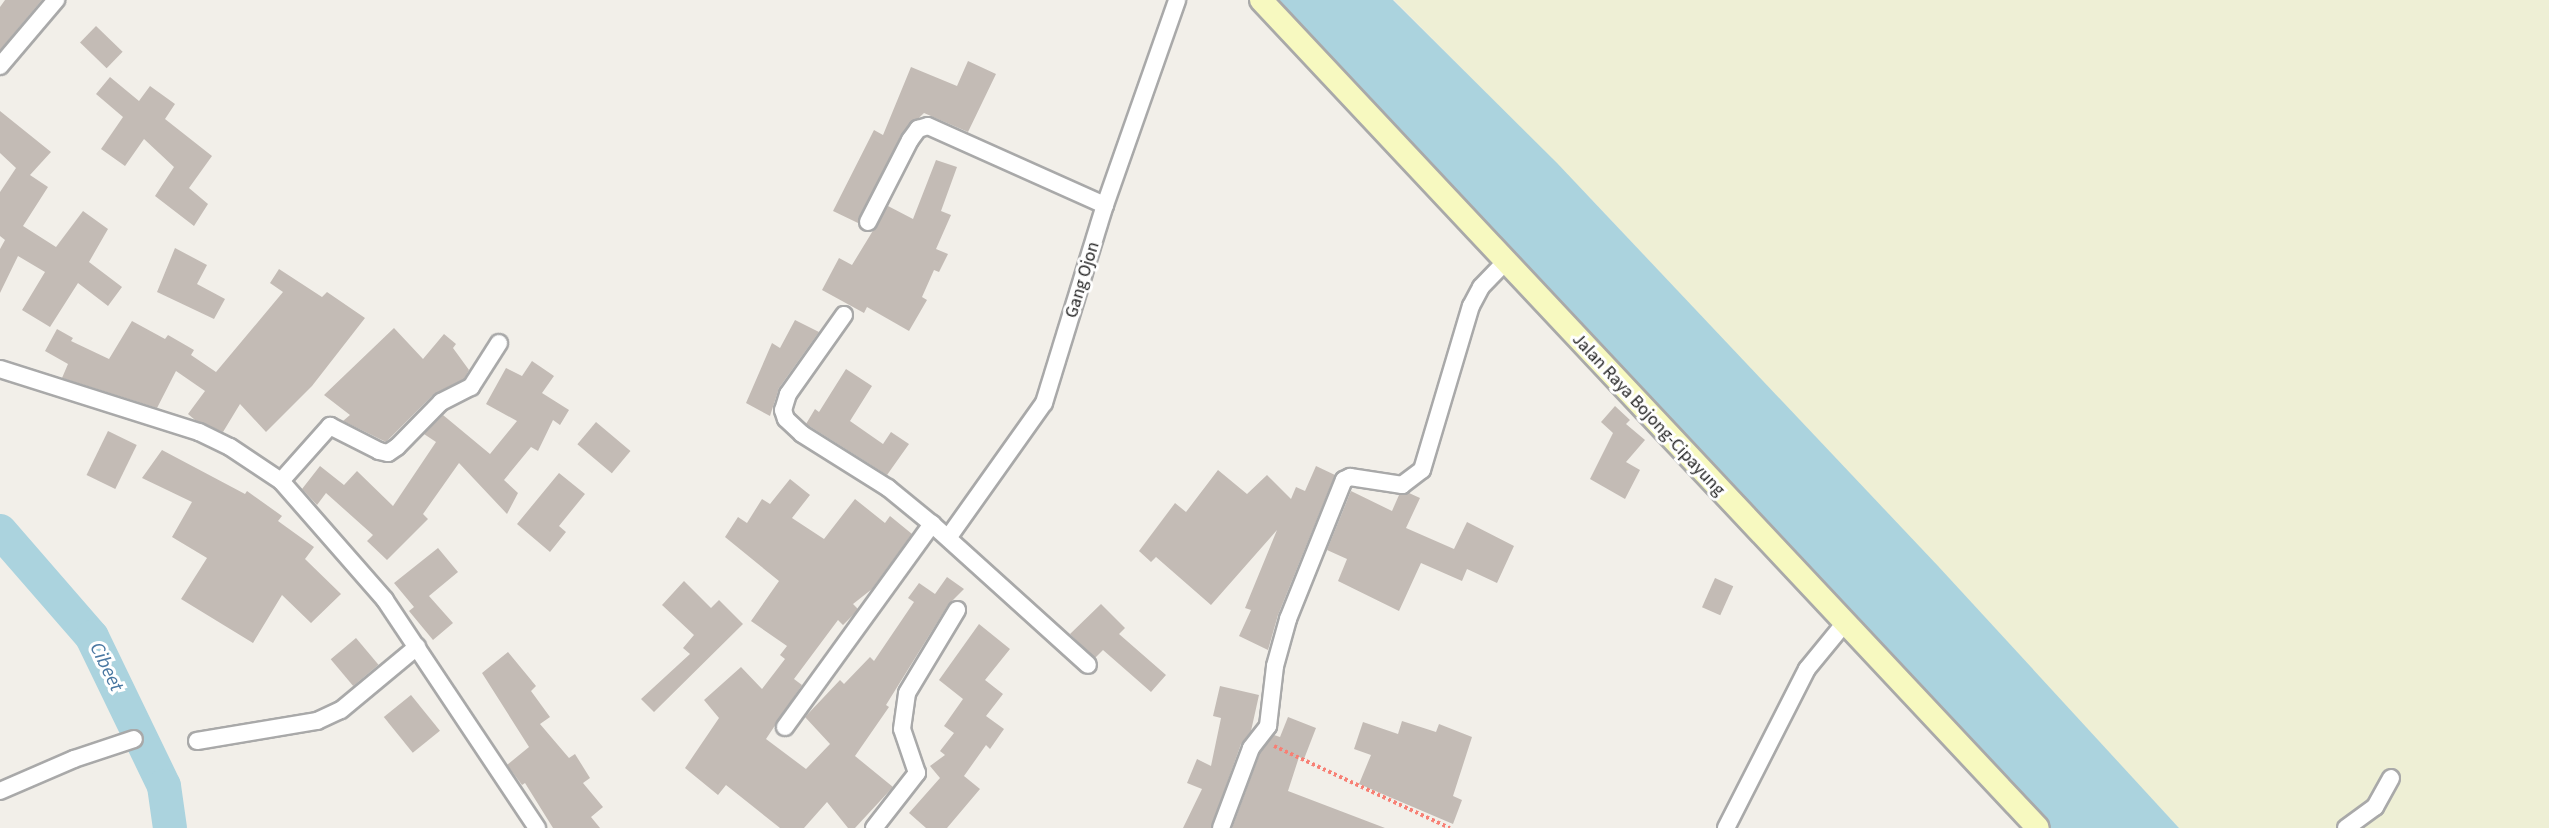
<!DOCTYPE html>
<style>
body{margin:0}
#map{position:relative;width:2549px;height:828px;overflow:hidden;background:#f2efe9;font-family:"Source Sans 3",sans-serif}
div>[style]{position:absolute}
.farmland>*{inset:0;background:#eeefd5}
.water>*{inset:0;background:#abd3de}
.river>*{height:34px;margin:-17px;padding:0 17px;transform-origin:17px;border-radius:17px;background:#abd3de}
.building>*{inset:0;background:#c3bbb5;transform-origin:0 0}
.path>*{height:4px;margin-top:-2px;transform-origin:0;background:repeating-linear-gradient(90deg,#f78075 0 3px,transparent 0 6px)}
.roads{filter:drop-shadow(2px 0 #a9a9a9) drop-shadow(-2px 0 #a9a9a9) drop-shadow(0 2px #a9a9a9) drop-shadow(0 -2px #a9a9a9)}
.street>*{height:16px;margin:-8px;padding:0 8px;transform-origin:8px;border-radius:8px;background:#fff}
.secondary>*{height:22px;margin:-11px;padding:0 11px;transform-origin:11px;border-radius:11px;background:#f7f9c0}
span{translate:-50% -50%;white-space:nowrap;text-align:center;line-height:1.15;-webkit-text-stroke:6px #fff;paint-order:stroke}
.street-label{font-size:18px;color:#222}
.water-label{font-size:20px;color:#4977a1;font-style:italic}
</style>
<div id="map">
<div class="farmland">
<i style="clip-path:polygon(1394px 0,2549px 0,2549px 828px,2179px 828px,1594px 202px)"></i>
</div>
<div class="water">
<i style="clip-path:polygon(1261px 0,1393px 0,1557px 163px,1938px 566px,2179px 828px,2033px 828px)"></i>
</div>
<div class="river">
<i style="left:0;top:531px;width:140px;rotate:49deg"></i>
<i style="left:92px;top:637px;width:165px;rotate:64.2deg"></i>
<i style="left:164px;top:786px;width:42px;rotate:81.9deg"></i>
</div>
<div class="building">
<i style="clip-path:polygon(5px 0,42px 0,0 50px,0 7px)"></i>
<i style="left:96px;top:26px;width:37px;height:23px;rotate:44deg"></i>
<i style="clip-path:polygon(968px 61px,996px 74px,968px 132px,924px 113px,901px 135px,858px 223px,833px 211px,874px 130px,883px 135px,911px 67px,957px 86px)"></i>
<i style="clip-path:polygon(110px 77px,139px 101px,150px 86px,175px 104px,165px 119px,212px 156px,189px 188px,208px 204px,194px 226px,155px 196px,174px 167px,144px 139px,125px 166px,101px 149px,123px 117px,96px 94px)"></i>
<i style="clip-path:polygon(0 111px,51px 152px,30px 175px,48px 187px,23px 226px,56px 247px,83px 211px,108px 229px,89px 262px,122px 287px,108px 306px,78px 283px,50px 327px,22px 310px,45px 272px,18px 256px,0 293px,0 249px,5px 240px,0 236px,0 192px,16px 168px,0 153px)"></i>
<i style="clip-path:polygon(936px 160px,957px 167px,941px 211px,951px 215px,936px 249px,948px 254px,939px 272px,934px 270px,922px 297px,927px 300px,909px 331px,867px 307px,864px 313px,822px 290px,839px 258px,852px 265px,888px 206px,913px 219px)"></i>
<i style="clip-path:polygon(175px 248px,207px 265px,197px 284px,225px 299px,214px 319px,157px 292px)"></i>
<i style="clip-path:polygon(279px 269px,322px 297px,327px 292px,365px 318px,312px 386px,266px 432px,240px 404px,223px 432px,195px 420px,188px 414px,205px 391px,176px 371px,157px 408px,62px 378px,68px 364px,45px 351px,57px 329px,73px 338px,71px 341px,109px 359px,132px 321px,165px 339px,168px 335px,194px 350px,191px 355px,216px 372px,283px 292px,270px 283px)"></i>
<i style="clip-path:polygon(795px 320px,819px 332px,779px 388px,770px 416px,746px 403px,772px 343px,780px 348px)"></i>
<i style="clip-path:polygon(394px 328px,423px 359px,444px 334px,456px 344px,453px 348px,469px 370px,464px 379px,434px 394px,386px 442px,343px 421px,350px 415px,324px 395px)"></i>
<i style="clip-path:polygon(532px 361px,554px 376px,542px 393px,569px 410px,560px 425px,553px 420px,538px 451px,531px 447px,504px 480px,518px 493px,507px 514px,459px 463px,423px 514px,428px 519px,387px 560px,367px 541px,373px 535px,326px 493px,317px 505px,302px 489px,320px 466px,344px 485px,357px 471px,393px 506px,436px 442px,424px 434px,443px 415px,490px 454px,517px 421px,486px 404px,506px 368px,522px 376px)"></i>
<i style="clip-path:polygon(846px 369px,872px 386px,850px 421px,883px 444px,891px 432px,909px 444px,887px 475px,806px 424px,815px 409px,819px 412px)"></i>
<i style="clip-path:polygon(1615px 406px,1630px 420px,1626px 424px,1645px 440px,1626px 462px,1640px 470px,1625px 499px,1590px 479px,1613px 433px,1601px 422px)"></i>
<i style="left:596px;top:422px;width:45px;height:29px;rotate:40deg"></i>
<i style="left:108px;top:431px;width:32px;height:49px;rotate:26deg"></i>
<i style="clip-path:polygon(162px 450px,245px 494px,247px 491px,282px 516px,278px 521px,314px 547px,305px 559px,341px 594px,311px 623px,282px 595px,253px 643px,181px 599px,207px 558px,172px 537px,192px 502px,142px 478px)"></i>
<i style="clip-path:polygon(1316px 466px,1335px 475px,1278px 615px,1268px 650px,1239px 636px,1251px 610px,1245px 608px,1277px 530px,1211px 605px,1156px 557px,1151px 562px,1139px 551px,1175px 503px,1186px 512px,1218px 470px,1247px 494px,1267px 475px,1291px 499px,1296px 487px,1305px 491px)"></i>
<i style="clip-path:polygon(559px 473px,585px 494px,559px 526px,566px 532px,550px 552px,517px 524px)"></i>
<i style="clip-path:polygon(790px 479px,810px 495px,792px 518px,824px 539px,855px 499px,885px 523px,890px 516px,912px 534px,872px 589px,853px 604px,858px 609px,855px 613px,843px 625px,838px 620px,794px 679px,802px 685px,766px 739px,806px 769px,830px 744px,805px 717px,840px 680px,844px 684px,870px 657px,874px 661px,914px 602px,908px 598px,919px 583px,935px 594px,947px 577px,964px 589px,948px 605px,886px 705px,889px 707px,855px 756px,893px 787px,855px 828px,848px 828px,827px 802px,804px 828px,780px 828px,726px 785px,718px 795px,685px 768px,719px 718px,704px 700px,741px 667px,762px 689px,785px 659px,780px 655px,787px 646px,751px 621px,779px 581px,725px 537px,738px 517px,747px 523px,762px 499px,770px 504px)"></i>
<i style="clip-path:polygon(1351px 491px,1392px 511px,1399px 495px,1409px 493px,1420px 498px,1406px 528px,1454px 549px,1467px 522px,1514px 546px,1497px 583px,1467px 569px,1462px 581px,1421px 563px,1399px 611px,1338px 581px,1347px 559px,1327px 550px)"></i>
<i style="clip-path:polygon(438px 548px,458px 572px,429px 596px,453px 623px,433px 640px,409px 611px,414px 607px,394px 583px)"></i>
<i style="left:1715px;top:578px;width:20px;height:32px;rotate:24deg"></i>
<i style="clip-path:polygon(684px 581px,711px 608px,719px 600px,743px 624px,654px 712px,641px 699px,690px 654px,683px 648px,694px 635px,662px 605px)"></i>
<i style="clip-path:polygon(1101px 604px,1125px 628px,1119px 634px,1166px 675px,1151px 692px,1103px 650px,1095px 658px,1070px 634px)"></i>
<i style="clip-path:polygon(979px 624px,1010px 649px,985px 680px,1003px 694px,986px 716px,1004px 729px,990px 749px,986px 745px,964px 776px,980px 789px,947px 828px,926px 828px,909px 813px,940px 778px,930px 766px,945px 755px,940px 751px,954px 733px,944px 726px,963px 699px,939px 680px)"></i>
<i style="left:356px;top:638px;width:35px;height:33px;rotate:50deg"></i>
<i style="clip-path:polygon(508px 652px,536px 686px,531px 691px,550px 717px,540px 724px,569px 758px,575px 754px,590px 778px,583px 783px,603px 807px,591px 817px,600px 828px,553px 828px,525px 783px,522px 785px,507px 765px,529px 747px,482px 673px)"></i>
<i style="clip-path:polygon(1220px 686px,1259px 695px,1251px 731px,1241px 744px,1211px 828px,1183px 828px,1202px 789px,1187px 783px,1197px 759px,1211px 766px,1221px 718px,1213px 716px)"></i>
<i style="left:411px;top:695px;width:46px;height:35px;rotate:51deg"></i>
<i style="clip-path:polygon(1288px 717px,1316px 728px,1304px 759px,1299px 757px,1288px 791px,1385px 828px,1232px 828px,1260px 753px,1274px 735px,1280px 737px)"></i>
<i style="clip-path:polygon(1402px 721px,1436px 732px,1439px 724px,1472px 737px,1453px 796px,1462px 800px,1453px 824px,1359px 784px,1371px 755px,1354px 749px,1363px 722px,1398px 734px)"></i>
</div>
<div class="path">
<i style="left:1274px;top:746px;width:194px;rotate:25deg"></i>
</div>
<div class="roads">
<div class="street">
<i style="left:0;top:66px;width:87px;rotate:-49.7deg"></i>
<i style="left:868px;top:222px;width:92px;rotate:-62.9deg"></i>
<i style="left:910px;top:140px;width:14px;rotate:-54deg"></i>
<i style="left:918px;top:129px;width:10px;rotate:-17deg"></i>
<i style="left:928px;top:126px;width:194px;rotate:24.1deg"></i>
<i style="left:844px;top:315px;width:97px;rotate:125.3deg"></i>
<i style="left:788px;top:394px;width:17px;rotate:107deg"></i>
<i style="left:783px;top:410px;width:9px;rotate:72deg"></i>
<i style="left:786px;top:419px;width:22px;rotate:43deg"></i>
<i style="left:802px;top:434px;width:102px;rotate:32.1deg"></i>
<i style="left:888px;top:488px;width:57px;rotate:39.3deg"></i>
<i style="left:932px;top:524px;width:210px;rotate:42.1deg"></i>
<i style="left:0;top:369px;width:209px;rotate:17.6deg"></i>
<i style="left:199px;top:432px;width:34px;rotate:26deg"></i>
<i style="left:230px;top:447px;width:61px;rotate:33.7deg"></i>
<i style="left:281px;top:481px;width:158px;rotate:48.8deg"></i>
<i style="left:385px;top:600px;width:274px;rotate:56.3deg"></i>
<i style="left:281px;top:481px;width:74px;rotate:-48.3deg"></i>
<i style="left:330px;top:426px;width:55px;rotate:27deg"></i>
<i style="left:379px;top:451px;width:9px;rotate:13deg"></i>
<i style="left:388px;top:453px;width:11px;rotate:-34deg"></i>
<i style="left:397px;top:447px;width:63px;rotate:-45.6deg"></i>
<i style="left:441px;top:402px;width:34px;rotate:-27deg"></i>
<i style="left:471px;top:387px;width:52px;rotate:-57.5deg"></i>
<i style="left:948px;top:538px;width:166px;rotate:-54.6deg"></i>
<i style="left:1044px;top:403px;width:207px;rotate:-72.9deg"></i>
<i style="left:1105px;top:205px;width:217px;rotate:-70.6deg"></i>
<i style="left:785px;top:727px;width:251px;rotate:-54.1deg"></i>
<i style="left:197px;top:741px;width:122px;rotate:-9.5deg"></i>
<i style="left:317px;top:721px;width:26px;rotate:-25deg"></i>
<i style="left:341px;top:710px;width:99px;rotate:-39.7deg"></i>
<i style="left:0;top:791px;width:81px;rotate:-23.4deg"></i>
<i style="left:74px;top:759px;width:63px;rotate:-18.4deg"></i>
<i style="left:874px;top:828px;width:70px;rotate:-52deg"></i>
<i style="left:917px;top:773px;width:46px;rotate:-108.8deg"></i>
<i style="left:902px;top:729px;width:36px;rotate:-82deg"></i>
<i style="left:907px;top:693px;width:97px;rotate:-58.9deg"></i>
<i style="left:1221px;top:828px;width:85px;rotate:-69.4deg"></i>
<i style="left:1251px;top:748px;width:28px;rotate:-52deg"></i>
<i style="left:1268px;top:726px;width:60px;rotate:-83.3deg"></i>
<i style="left:1275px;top:666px;width:49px;rotate:-74.5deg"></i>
<i style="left:1288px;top:619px;width:150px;rotate:-68.1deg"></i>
<i style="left:1344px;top:480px;width:7px;rotate:-27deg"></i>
<i style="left:1350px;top:477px;width:53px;rotate:8.7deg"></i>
<i style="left:1402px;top:485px;width:25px;rotate:-37deg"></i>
<i style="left:1422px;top:470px;width:171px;rotate:-73.4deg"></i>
<i style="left:1471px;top:306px;width:21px;rotate:-62deg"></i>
<i style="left:1481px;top:287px;width:35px;rotate:-46deg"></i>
<i style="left:1726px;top:828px;width:178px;rotate:-63deg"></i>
<i style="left:1807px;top:669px;width:58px;rotate:-50.6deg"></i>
<i style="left:2346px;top:828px;width:36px;rotate:-36deg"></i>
<i style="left:2375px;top:807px;width:33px;rotate:-61deg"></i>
</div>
<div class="secondary">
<i style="left:1261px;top:0;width:1135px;rotate:46.82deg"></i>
</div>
</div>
<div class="street-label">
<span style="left:1083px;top:280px;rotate:-73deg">Gang Ojon</span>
<span style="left:1648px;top:415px;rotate:47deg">Jalan Raya Bojong-Cipayung</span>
</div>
<div class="water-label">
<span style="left:106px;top:667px;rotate:64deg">Cibeet</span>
</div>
</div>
